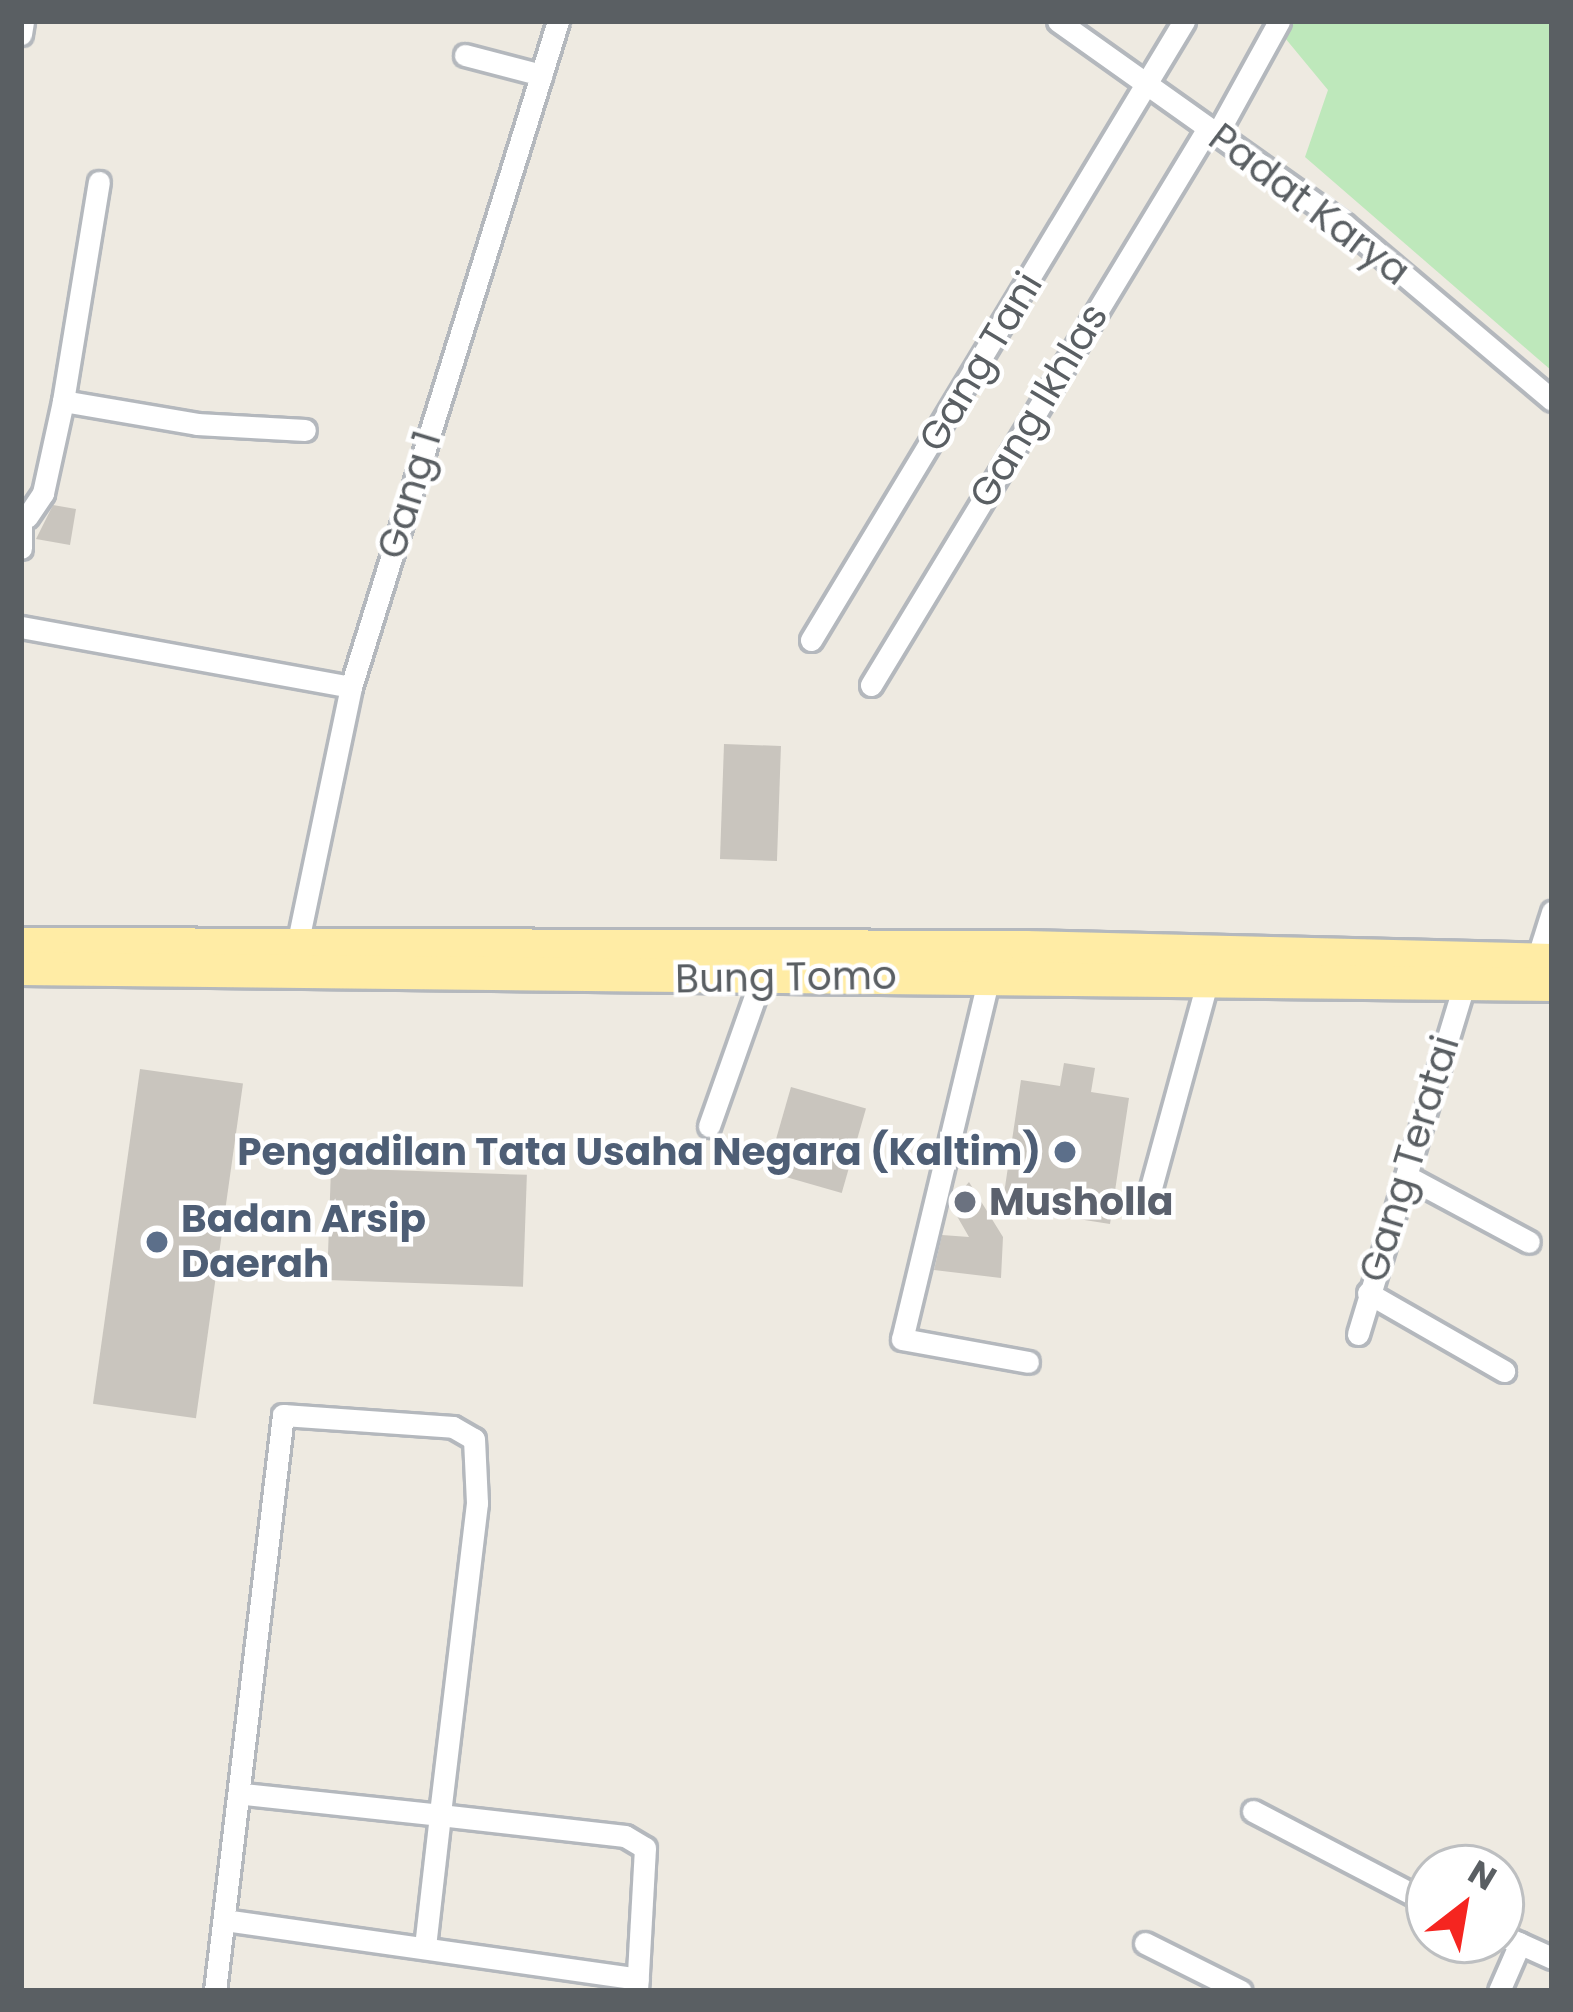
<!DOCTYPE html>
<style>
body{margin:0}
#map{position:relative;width:1573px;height:2012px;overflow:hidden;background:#eeeae1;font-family:Poppins,sans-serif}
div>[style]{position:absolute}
.green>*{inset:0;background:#bee8bb}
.building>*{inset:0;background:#c9c5be;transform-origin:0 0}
.roads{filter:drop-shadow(3px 0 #b4b8bd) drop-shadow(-3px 0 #b4b8bd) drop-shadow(0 3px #b4b8bd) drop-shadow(0 -3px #b4b8bd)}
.street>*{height:21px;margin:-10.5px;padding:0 10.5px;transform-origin:10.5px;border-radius:10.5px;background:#fff}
.primary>*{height:33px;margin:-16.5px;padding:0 16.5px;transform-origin:16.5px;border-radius:16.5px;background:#ffeca5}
.dots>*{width:33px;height:33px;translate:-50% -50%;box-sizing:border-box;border:6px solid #fff;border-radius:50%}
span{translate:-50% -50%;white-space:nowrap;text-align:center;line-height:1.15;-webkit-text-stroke:9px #fff;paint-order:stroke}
.street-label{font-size:39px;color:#5a5f63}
.service-label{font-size:39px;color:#4e5e75;font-weight:700}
.right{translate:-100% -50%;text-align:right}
.left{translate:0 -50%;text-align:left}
.worship-label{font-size:39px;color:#5b616d;font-weight:700}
.frame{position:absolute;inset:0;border:24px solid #5a5f63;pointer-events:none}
.north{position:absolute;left:1405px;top:1844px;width:120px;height:120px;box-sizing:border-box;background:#fff;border:3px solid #bdbfc1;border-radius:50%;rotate:31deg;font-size:33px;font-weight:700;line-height:48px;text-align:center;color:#5a5f63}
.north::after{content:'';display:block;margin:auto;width:42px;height:54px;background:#f52520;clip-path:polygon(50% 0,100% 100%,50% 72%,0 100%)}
</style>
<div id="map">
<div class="green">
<i style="clip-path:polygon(1271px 21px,1552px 21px,1552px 371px,1305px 157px,1328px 90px)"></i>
</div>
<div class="building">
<i style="clip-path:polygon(53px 505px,76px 509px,70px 545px,36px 539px)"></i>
<i style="left:724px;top:744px;width:57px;height:115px;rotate:2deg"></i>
<i style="clip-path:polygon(1064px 1063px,1095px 1068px,1091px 1092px,1129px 1098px,1110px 1224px,1002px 1207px,1021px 1080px,1060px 1086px)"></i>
<i style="left:140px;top:1069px;width:104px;height:338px;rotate:8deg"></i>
<i style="left:791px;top:1087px;width:78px;height:88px;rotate:16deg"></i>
<i style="left:331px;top:1168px;width:196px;height:112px;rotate:2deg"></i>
<i style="clip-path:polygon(969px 1182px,1003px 1237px,1001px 1278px,934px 1270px,942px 1235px,969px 1237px,950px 1204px)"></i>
</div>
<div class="roads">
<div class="street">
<i style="left:1058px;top:21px;width:352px;rotate:35.4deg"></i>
<i style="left:1345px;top:225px;width:271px;rotate:40.2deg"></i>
<i style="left:21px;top:34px;width:13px;rotate:-81deg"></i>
<i style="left:465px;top:55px;width:79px;rotate:14.7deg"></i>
<i style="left:1217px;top:134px;width:129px;rotate:-61.2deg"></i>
<i style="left:63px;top:401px;width:136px;rotate:9.7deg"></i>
<i style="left:197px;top:424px;width:108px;rotate:3.2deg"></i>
<i style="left:21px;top:516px;width:32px;rotate:90deg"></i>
<i style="left:27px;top:517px;width:29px;rotate:-56deg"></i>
<i style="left:43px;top:493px;width:94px;rotate:-77.7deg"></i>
<i style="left:63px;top:401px;width:222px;rotate:-80.7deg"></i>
<i style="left:21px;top:627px;width:335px;rotate:10.3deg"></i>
<i style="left:811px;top:640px;width:723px;rotate:-58.93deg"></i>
<i style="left:871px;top:685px;width:651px;rotate:-58.82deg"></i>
<i style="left:295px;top:955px;width:274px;rotate:-78.2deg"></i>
<i style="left:351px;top:687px;width:697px;rotate:-72.73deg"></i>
<i style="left:1535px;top:966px;width:57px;rotate:-72.5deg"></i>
<i style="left:989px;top:977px;width:372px;rotate:103.5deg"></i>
<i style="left:902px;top:1339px;width:128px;rotate:10.3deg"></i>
<i style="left:709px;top:1126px;width:159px;rotate:-70.5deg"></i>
<i style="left:1408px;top:1177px;width:137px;rotate:28.2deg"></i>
<i style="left:1149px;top:1195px;width:223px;rotate:-74.7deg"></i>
<i style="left:1368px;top:1293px;width:157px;rotate:29.8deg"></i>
<i style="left:1358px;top:1334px;width:365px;rotate:-73.1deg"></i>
<i style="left:244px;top:1794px;width:197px;rotate:6.1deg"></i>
<i style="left:440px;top:1815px;width:132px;rotate:96.5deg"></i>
<i style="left:1253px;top:1811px;width:199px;rotate:27.6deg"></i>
<i style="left:225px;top:1920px;width:417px;rotate:8.1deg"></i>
<i style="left:1501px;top:1935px;width:56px;rotate:24.3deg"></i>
<i style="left:1145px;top:1943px;width:107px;rotate:26.6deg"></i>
<i style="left:215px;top:1991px;width:580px;rotate:-83.27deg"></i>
<i style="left:283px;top:1415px;width:170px;rotate:4deg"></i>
<i style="left:453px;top:1427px;width:24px;rotate:30deg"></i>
<i style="left:474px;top:1439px;width:64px;rotate:87.3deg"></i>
<i style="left:477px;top:1503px;width:314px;rotate:96.8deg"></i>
<i style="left:440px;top:1815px;width:186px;rotate:6.5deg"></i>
<i style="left:625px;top:1836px;width:23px;rotate:31deg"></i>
<i style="left:645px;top:1848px;width:143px;rotate:93.2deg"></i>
<i style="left:1499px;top:1991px;width:52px;rotate:-66.4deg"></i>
</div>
<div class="primary">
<i style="left:21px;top:944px;width:1004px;rotate:0.17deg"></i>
<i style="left:1025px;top:947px;width:527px;rotate:1.41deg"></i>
<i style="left:21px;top:968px;width:1531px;rotate:0.6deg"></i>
</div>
</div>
<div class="dots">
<i style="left:1065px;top:1152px;background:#5c6f8a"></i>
<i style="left:965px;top:1202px;background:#6b7280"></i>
<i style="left:157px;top:1242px;background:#5c6f8a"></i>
</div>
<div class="street-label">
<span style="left:1309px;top:205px;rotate:37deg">Padat Karya</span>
<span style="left:981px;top:362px;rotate:-59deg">Gang Tani</span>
<span style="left:1039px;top:406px;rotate:-59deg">Gang Ikhlas</span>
<span style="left:410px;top:495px;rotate:-73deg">Gang 1</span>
<span style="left:786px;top:978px;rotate:-1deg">Bung Tomo</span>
<span style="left:1410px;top:1159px;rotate:-73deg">Gang Teratai</span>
</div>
<div class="service-label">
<span class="right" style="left:1041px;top:1152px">Pengadilan Tata Usaha Negara (Kaltim)</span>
<span class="left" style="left:181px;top:1242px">Badan Arsip<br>Daerah</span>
</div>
<div class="worship-label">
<span class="left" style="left:989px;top:1202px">Musholla</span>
</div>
<div class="frame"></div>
<div class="north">N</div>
</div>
